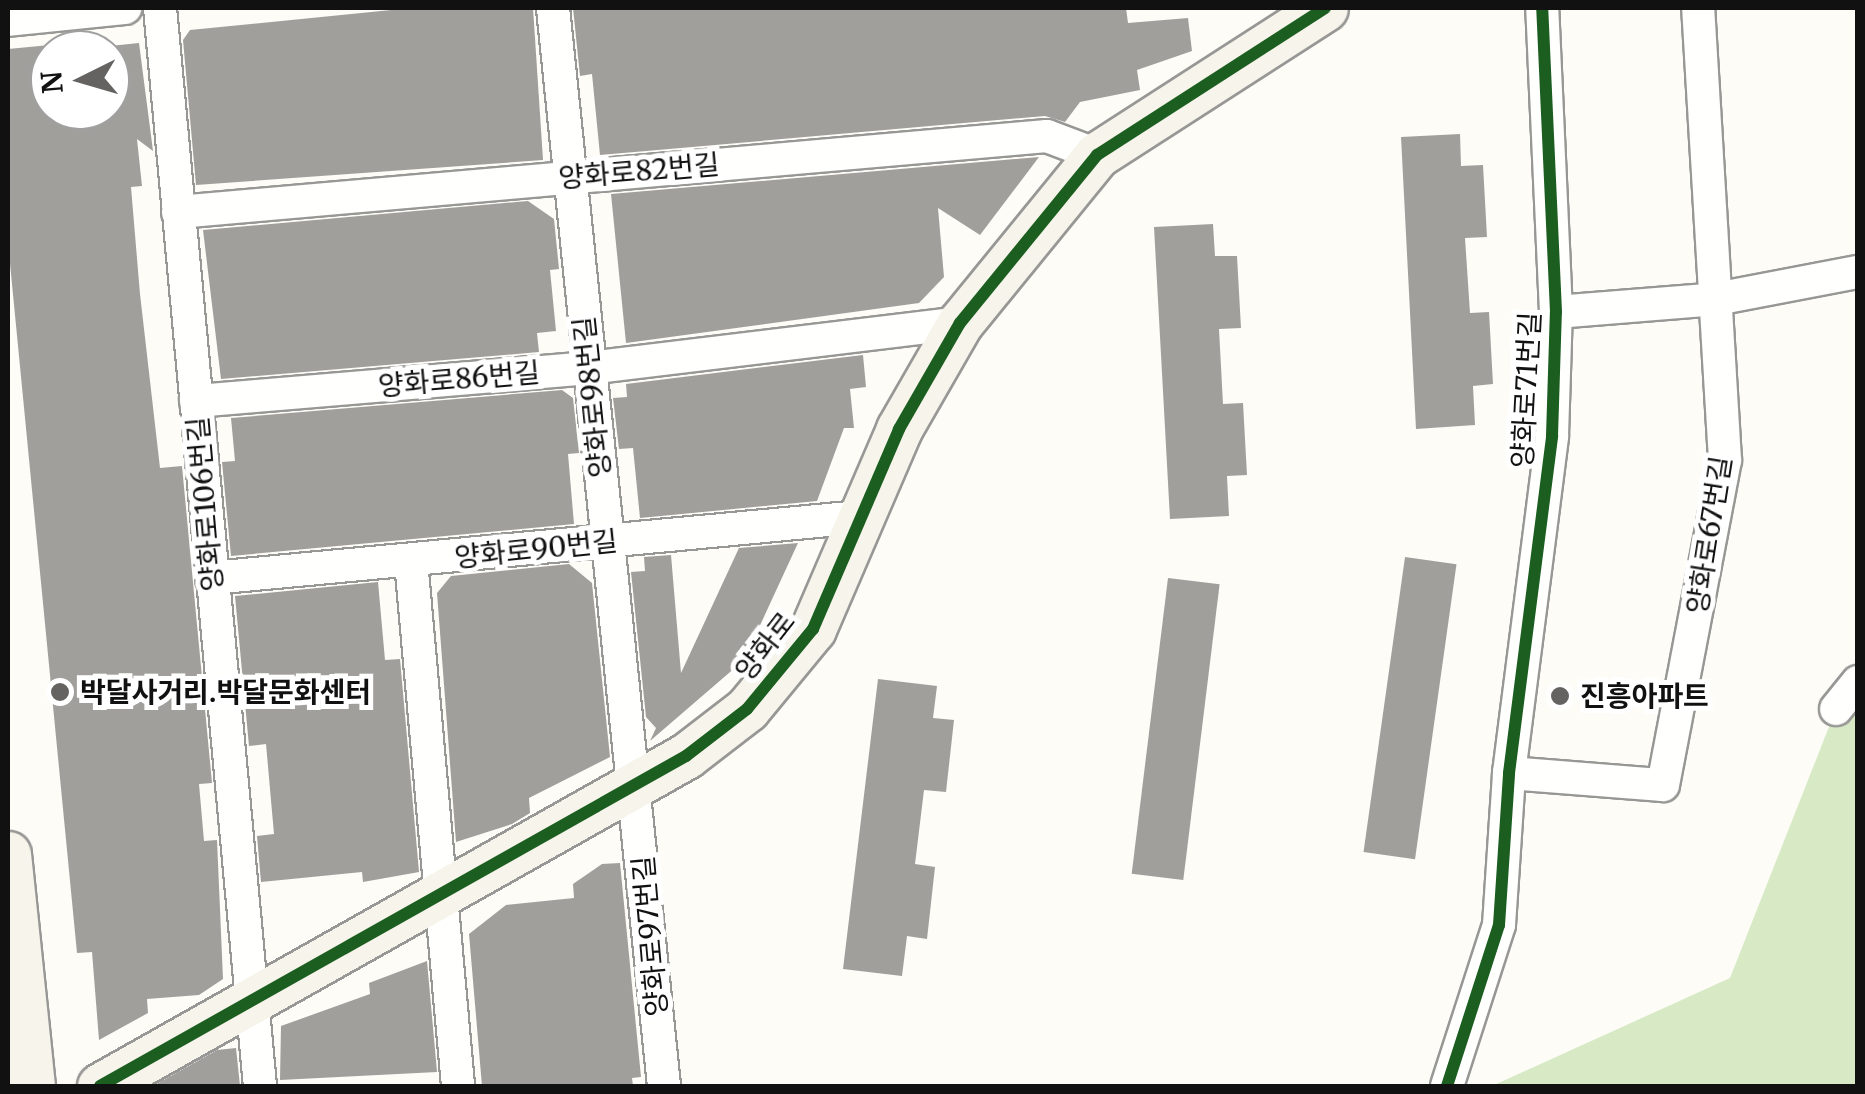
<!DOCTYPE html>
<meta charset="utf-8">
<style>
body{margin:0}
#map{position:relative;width:1865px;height:1094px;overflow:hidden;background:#fdfcf7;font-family:Merriweather,"Noto Sans KR",serif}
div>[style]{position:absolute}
.forest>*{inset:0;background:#d8eac5}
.building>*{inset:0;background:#a19f9c;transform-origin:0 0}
.roads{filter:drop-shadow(2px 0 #979795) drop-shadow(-2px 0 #979795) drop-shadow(0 2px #979795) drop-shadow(0 -2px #979795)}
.street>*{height:32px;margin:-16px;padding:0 16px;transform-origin:16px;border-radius:16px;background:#fffffe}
.secondary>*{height:45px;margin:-22.5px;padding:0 22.5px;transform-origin:22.5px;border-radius:22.5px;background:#f6f4eb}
.cycleway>*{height:12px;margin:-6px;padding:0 6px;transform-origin:6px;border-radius:6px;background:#1b5e20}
.dots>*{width:28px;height:28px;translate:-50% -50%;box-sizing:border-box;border:5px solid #fff;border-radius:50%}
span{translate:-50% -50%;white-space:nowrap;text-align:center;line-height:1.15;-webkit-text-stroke:10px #fff;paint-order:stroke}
.street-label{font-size:28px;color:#111}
.poi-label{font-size:28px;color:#111;font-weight:700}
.left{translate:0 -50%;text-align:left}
.frame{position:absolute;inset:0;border:10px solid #111;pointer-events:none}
.north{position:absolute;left:30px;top:30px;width:100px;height:100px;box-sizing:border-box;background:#fff;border:2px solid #a0a0a0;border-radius:50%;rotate:265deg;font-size:28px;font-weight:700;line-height:40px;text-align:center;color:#111}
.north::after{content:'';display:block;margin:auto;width:35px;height:45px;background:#646362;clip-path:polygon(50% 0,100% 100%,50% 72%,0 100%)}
</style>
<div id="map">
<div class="forest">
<i style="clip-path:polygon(1857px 682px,1857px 1086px,1492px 1086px,1730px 978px,1836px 709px)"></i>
</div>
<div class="building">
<i style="clip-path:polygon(411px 8px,533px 8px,543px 160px,196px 185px,183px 40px,190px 30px)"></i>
<i style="clip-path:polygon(573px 8px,1126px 8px,1128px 23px,1188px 18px,1192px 51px,1137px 70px,1140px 90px,1080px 102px,1065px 122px,1045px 116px,600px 155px,592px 74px,580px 76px)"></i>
<i style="clip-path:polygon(139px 43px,153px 151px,137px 139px,142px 186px,131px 187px,140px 294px,160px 468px,182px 466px,212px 783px,199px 784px,204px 841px,217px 840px,223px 979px,199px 995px,147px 999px,148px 1013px,99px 1040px,92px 952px,77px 953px,8px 243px,8px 49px,50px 45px,50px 110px,110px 110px,110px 46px)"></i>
<i style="clip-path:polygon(1460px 134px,1461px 166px,1483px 165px,1487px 237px,1465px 238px,1470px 313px,1489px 312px,1493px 384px,1473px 386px,1475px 425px,1416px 429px,1401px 137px)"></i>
<i style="clip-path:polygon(1039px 157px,980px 235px,938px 208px,944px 277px,919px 303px,626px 343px,611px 194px)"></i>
<i style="clip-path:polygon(528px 201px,554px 219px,559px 269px,550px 270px,556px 331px,537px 333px,539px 352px,221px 379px,203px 230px)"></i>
<i style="clip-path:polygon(1213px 224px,1215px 256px,1237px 256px,1241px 328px,1219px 329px,1223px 404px,1243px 403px,1247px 475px,1227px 476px,1229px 516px,1170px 519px,1154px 227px)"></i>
<i style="clip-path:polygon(863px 355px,866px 387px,850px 389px,854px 428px,844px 428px,817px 501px,640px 518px,633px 448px,619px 449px,613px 398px,627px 397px,626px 384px)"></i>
<i style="clip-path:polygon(562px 390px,573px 398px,579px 453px,568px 454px,574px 524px,231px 556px,222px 462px,235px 461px,231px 418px)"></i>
<i style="clip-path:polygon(798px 543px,744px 660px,650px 741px,656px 728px,646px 717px,631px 572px,645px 571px,644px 557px,671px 555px,681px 673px,739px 548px)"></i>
<i style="left:1405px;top:557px;width:52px;height:298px;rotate:8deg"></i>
<i style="clip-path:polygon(569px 564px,592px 583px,610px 757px,529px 798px,530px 813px,512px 824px,456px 842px,437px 593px,451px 576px)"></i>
<i style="left:1168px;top:578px;width:52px;height:298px;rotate:7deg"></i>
<i style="clip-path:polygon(378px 582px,385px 660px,400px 659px,419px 872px,363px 882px,362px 872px,261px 882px,257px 836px,274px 834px,266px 744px,249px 746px,235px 596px)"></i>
<i style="clip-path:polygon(878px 679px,937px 686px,933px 718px,954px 720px,946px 792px,924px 790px,915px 864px,935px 867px,927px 939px,907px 936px,902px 976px,843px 969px)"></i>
<i style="clip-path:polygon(620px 863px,641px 1077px,632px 1078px,633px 1086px,482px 1086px,469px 934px,506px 905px,574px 898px,573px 884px,602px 864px)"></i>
<i style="clip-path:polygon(427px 961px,437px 1072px,280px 1080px,281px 1026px,370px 994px,369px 983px)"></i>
<i style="clip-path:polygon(236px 1048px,240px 1086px,153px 1086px,217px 1050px)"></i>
</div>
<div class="roads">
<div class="street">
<i style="left:160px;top:8px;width:1083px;rotate:84.7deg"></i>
<i style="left:553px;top:8px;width:1084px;rotate:84.12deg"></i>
<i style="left:8px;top:20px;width:118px;rotate:-5.9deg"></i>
<i style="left:178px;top:212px;width:872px;rotate:-5deg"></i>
<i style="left:1047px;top:136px;width:53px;rotate:20.8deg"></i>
<i style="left:1556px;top:312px;width:161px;rotate:-4.6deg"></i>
<i style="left:1716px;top:299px;width:145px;rotate:-10.8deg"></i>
<i style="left:196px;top:401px;width:394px;rotate:-4.8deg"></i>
<i style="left:589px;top:368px;width:374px;rotate:-6.9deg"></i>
<i style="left:411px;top:561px;width:527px;rotate:84.88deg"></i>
<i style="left:212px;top:578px;width:651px;rotate:-5.38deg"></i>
<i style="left:1836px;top:709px;width:35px;rotate:-51deg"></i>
<i style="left:1509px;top:773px;width:154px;rotate:4.5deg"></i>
<i style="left:1663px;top:785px;width:331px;rotate:-79.2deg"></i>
<i style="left:1725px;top:460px;width:453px;rotate:-93.4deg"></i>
<i style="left:1447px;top:1086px;width:169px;rotate:-72.1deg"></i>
<i style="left:1499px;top:925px;width:152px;rotate:-86.2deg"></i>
<i style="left:1509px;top:773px;width:340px;rotate:-82.7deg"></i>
<i style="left:1552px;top:436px;width:124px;rotate:-88.2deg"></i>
<i style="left:1556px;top:312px;width:304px;rotate:-92.6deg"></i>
</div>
<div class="secondary">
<i style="left:8px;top:854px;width:233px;rotate:84.1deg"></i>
<i style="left:100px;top:1086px;width:673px;rotate:-29.39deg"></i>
<i style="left:686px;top:756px;width:77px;rotate:-37.6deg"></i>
<i style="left:747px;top:709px;width:104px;rotate:-50.5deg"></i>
<i style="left:813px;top:629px;width:218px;rotate:-66.7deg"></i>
<i style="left:899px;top:429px;width:122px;rotate:-60.1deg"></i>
<i style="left:960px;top:323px;width:217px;rotate:-50.8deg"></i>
<i style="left:1097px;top:155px;width:271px;rotate:-32.8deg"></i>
</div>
</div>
<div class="cycleway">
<i style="left:100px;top:1086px;width:673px;rotate:-29.39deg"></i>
<i style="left:686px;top:756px;width:77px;rotate:-37.6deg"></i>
<i style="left:747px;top:709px;width:104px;rotate:-50.5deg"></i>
<i style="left:813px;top:629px;width:218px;rotate:-66.7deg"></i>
<i style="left:899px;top:429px;width:122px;rotate:-60.1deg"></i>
<i style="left:960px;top:323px;width:217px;rotate:-50.8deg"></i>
<i style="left:1097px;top:155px;width:271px;rotate:-32.8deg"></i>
<i style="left:1447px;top:1086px;width:169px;rotate:-72.1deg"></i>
<i style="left:1499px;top:925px;width:152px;rotate:-86.2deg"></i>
<i style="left:1509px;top:773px;width:340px;rotate:-82.7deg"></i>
<i style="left:1552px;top:436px;width:124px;rotate:-88.2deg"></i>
<i style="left:1556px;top:312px;width:304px;rotate:-92.6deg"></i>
</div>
<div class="dots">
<i style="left:60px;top:692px;background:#646362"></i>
<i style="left:1560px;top:696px;background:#646362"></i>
</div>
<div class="street-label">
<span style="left:639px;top:171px;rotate:-5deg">양화로82번길</span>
<span style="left:459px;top:379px;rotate:-5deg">양화로86번길</span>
<span style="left:1526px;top:390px;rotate:-87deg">양화로71번길</span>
<span style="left:592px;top:397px;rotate:-96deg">양화로98번길</span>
<span style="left:205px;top:504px;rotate:-95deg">양화로106번길</span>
<span style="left:1709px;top:535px;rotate:-81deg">양화로67번길</span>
<span style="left:536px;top:549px;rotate:-6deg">양화로90번길</span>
<span style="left:765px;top:646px;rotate:-52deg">양화로</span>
<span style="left:650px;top:936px;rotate:-95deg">양화로97번길</span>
</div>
<div class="poi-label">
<span class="left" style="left:80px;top:692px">박달사거리.박달문화센터</span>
<span class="left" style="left:1580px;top:696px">진흥아파트</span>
</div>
<div class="frame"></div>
<div class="north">N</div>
</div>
